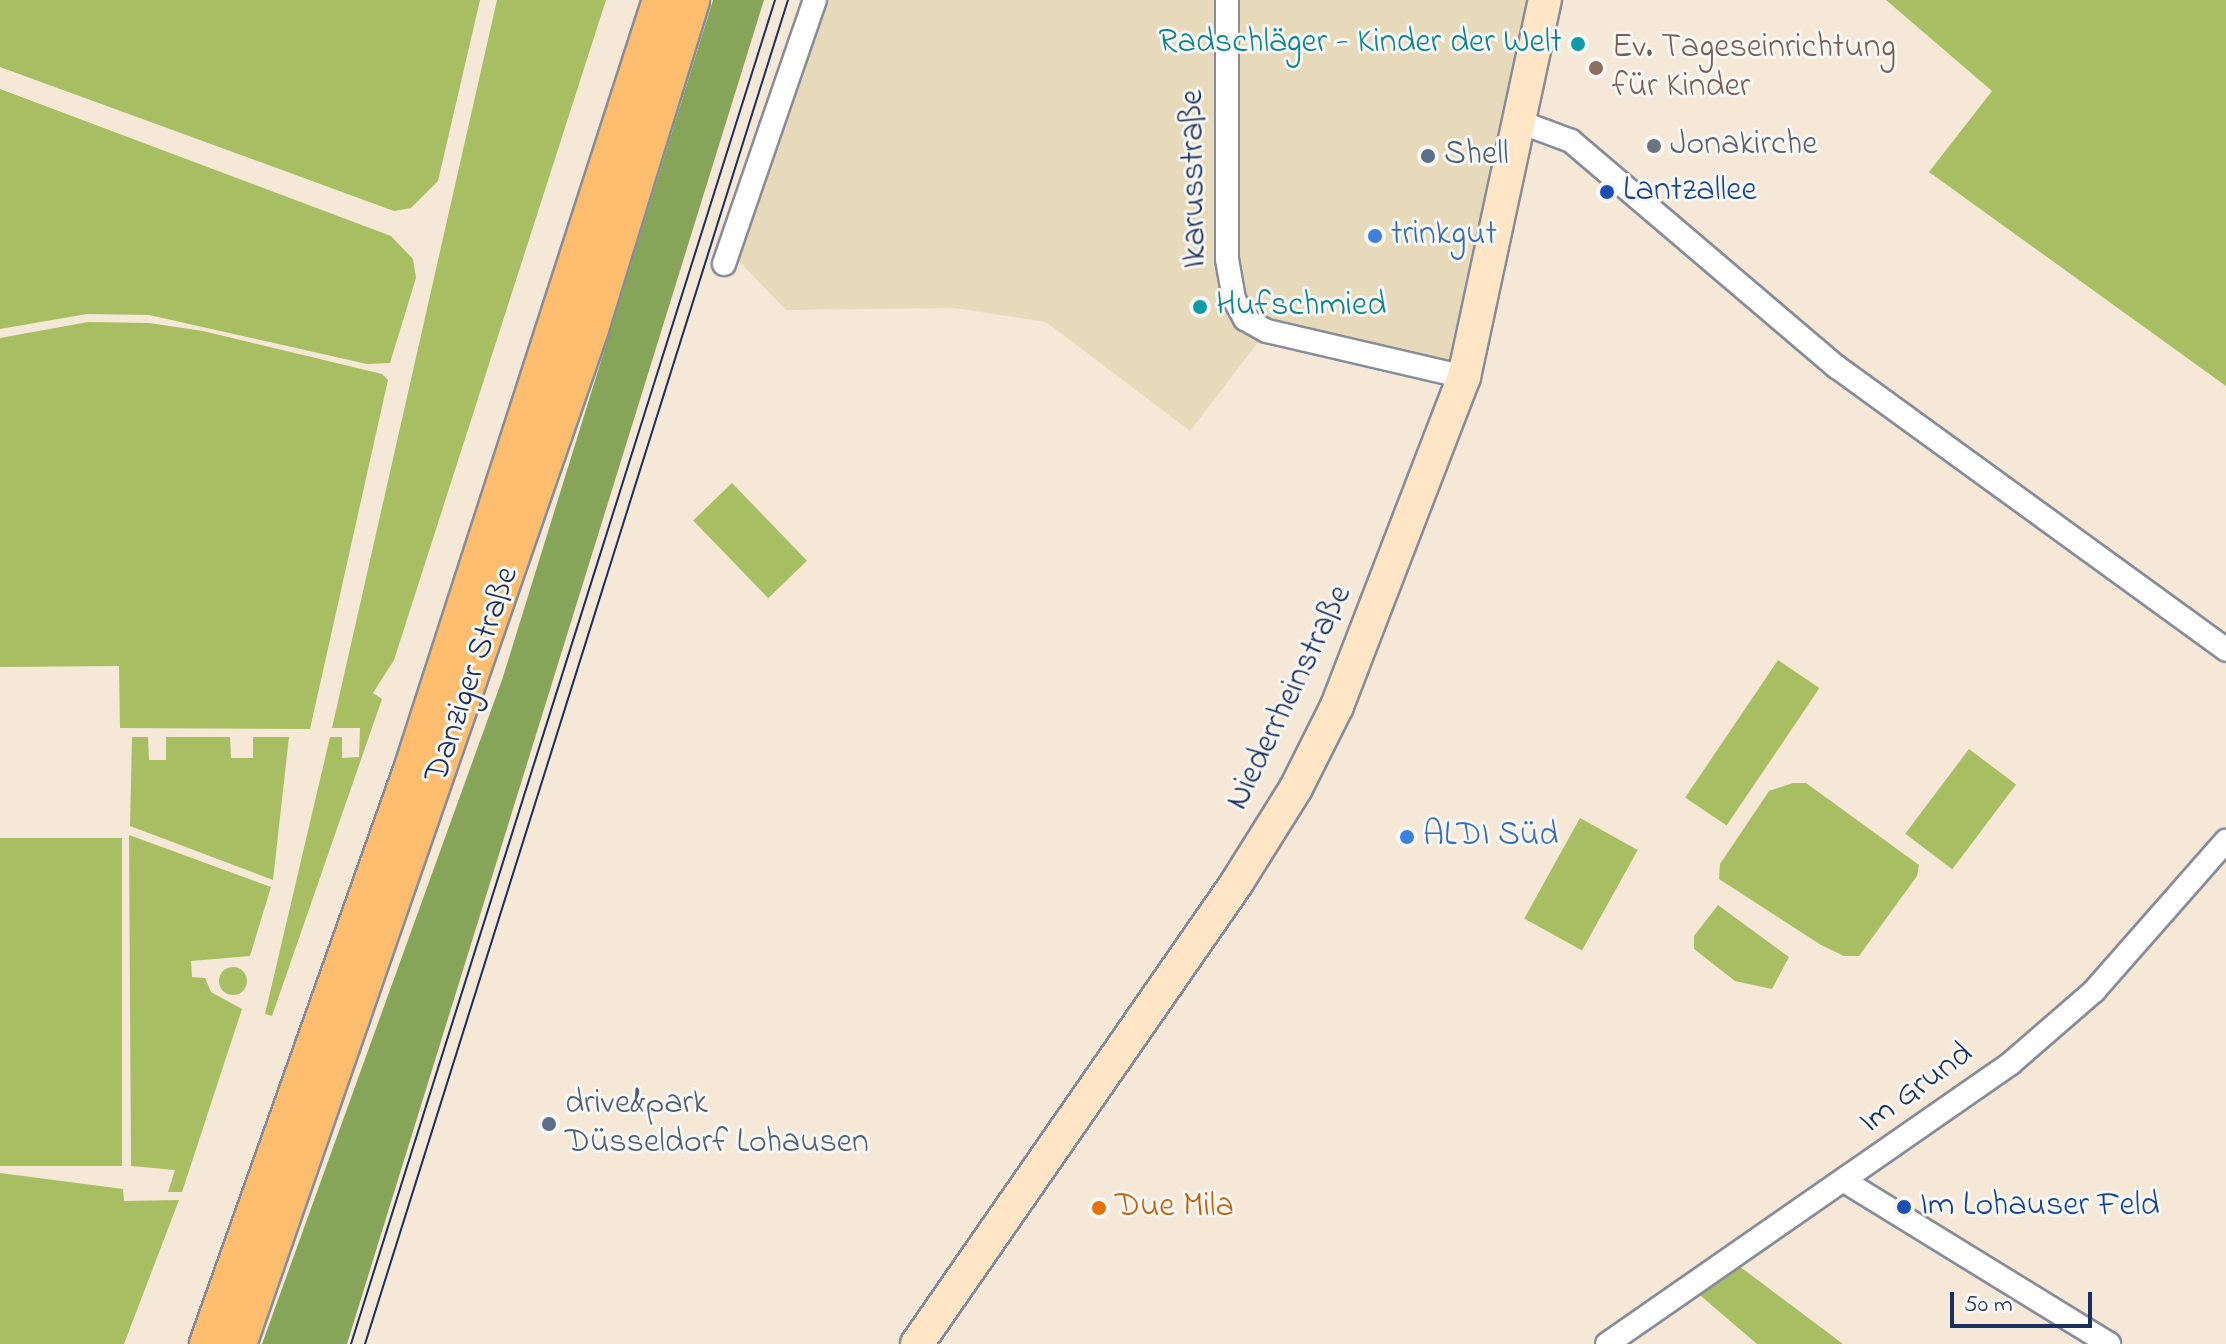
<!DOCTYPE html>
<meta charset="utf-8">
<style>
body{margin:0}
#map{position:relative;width:2226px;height:1344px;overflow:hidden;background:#f5e8d7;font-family:"Indie Flower",sans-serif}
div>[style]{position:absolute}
.built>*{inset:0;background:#e6daba}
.green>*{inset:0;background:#a8be63;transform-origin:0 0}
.round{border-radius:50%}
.forest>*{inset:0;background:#86a559}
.roads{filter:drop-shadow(2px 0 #888c9a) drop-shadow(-2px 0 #888c9a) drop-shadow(0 2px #888c9a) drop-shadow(0 -2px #888c9a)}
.street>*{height:22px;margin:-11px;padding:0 11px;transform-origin:11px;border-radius:11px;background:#fff}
.secondary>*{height:32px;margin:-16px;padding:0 16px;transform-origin:16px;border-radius:16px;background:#fee5c5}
.primary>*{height:36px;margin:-18px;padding:0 18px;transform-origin:18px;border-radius:18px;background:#fcbd6f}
.tram>*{height:2px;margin:-1px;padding:0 1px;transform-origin:1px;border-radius:1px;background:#1b2f5e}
.dots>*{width:22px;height:22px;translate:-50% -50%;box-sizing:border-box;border:4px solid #f6f6f2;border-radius:50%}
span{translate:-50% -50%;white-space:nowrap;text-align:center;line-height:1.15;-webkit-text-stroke:6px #f6f6f2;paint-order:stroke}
.culture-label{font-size:34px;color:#0d838f}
.right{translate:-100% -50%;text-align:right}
.left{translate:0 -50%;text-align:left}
.education-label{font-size:34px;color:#785e54}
.worship-label{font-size:34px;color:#5b616d}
.service-label{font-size:34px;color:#4e5e75}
.street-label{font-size:34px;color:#1b2f5e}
.transit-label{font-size:34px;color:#164399}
.shop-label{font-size:34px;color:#366cbe}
.food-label{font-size:34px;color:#c56008}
.scale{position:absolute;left:1950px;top:1292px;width:142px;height:36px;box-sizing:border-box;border:4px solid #1b2f5e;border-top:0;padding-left:10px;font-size:24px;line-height:28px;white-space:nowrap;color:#1b2f5e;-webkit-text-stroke:6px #f6f6f2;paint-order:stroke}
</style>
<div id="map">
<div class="built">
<i style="clip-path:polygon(827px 0,1534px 0,1459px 370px,1304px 337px,1259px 341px,1190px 431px,1046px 322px,955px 308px,786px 310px,737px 259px)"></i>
</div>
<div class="green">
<i style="clip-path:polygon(0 0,480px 0,438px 181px,411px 208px,394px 211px,0 67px)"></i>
<i style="clip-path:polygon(497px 0,606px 0,394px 660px,373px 693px,382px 699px,272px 1016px,265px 1014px,330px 737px,342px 737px,342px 758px,359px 757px,360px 728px,332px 728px)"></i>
<i style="clip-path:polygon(1886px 0,2226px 0,2226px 386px,1929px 172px,1992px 91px)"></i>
<i style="clip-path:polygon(0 89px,391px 236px,413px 259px,416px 278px,390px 363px,367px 364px,149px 315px,87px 314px,0 329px)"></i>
<i style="clip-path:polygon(88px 322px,149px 323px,203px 331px,382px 374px,388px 380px,310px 729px,120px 728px,119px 666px,0 667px,0 338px)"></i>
<i style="left:732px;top:483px;width:108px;height:54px;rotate:46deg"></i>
<i style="left:1778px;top:660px;width:50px;height:166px;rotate:34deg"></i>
<i style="clip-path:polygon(132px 737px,148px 737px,149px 760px,166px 760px,166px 737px,230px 737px,231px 758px,253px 758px,253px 737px,289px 737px,273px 880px,130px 826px)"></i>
<i style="left:1969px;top:749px;width:59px;height:106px;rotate:37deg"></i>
<i style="clip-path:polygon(1793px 783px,1806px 783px,1919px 865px,1917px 876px,1859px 956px,1844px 956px,1821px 945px,1719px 879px,1720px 864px,1769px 791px)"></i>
<i style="left:1580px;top:818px;width:66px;height:115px;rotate:29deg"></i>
<i style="clip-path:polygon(129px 835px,271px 887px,250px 956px,191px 961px,192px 977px,205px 978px,211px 992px,242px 1009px,182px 1192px,168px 1192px,175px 1170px,131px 1166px)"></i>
<i style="left:0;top:838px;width:122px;height:328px"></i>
<i style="clip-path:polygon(1718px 905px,1789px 957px,1772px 989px,1735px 981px,1694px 949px,1694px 936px)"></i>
<i class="round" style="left:219px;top:967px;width:28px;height:28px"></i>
<i style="clip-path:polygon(0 1173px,123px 1189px,124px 1201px,179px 1200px,124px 1344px,0 1344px)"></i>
<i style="clip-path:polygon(1735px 1263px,1843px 1344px,1757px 1344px,1694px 1290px)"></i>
</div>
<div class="forest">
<i style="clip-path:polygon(713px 0,764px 0,347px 1344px,262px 1344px,502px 680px)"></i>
</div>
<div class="roads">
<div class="street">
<i style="left:1227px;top:0;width:259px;rotate:90deg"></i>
<i style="left:1227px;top:259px;width:41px;rotate:80.1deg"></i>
<i style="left:1234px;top:299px;width:23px;rotate:61deg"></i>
<i style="left:1245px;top:319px;width:25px;rotate:29deg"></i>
<i style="left:1267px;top:331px;width:202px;rotate:13.1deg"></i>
<i style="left:1520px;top:122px;width:54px;rotate:20.4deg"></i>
<i style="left:1571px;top:141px;width:349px;rotate:40.4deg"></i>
<i style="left:1837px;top:367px;width:481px;rotate:36deg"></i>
<i style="left:724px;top:264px;width:279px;rotate:-71deg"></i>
<i style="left:1846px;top:1182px;width:309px;rotate:31.6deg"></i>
<i style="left:1607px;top:1344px;width:492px;rotate:-34.8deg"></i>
<i style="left:2011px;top:1063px;width:110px;rotate:-40.9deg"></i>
<i style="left:2094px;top:991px;width:200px;rotate:-48.7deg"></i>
</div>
<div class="secondary">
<i style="left:917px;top:1344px;width:560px;rotate:-55.26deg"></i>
<i style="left:1236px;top:884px;width:113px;rotate:-58deg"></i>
<i style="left:1296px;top:788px;width:92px;rotate:-63.4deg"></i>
<i style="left:1337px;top:706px;width:353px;rotate:-68.9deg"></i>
<i style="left:1464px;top:377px;width:386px;rotate:-77.9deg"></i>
</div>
<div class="primary">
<i style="left:208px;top:1344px;width:609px;rotate:-70.43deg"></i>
<i style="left:412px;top:770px;width:809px;rotate:-72.08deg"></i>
<i style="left:238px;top:1344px;width:1074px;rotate:-70.87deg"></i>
<i style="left:590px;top:329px;width:344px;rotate:-72.9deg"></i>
</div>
</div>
<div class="tram">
<i style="left:351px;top:1344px;width:1409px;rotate:-72.49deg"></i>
<i style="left:365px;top:1344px;width:1409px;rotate:-72.53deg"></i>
</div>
<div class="dots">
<i style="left:1578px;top:44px;background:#0f9aa8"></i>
<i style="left:1596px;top:68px;background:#8d6e63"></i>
<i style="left:1654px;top:146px;background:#6b7280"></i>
<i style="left:1428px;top:156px;background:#5c6f8a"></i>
<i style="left:1607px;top:192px;background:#1a4fb4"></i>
<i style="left:1375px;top:236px;background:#3f7fe0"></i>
<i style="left:1200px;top:307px;background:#0f9aa8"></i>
<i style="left:1407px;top:837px;background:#3f7fe0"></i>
<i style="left:549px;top:1124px;background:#5c6f8a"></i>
<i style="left:1904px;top:1207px;background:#1a4fb4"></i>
<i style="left:1099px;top:1208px;background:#e8710a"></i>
</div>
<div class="culture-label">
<span class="right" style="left:1562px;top:44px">Radschläger - Kinder der Welt</span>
<span class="left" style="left:1216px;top:307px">Hufschmied</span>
</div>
<div class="education-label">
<span class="left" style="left:1612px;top:68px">Ev. Tageseinrichtung<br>für Kinder</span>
</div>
<div class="worship-label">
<span class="left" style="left:1670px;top:146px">Jonakirche</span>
</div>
<div class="service-label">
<span class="left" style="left:1444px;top:156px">Shell</span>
<span class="left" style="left:565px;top:1124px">drive&amp;park<br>Düsseldorf Lohausen</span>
</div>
<div class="street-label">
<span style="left:1195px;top:179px;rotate:-91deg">Ikarusstraße</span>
<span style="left:473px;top:675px;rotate:-71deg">Danziger Straße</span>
<span style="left:1290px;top:698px;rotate:-64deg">Niederrheinstraße</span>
<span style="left:1917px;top:1089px;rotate:-36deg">Im Grund</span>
</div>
<div class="transit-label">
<span class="left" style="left:1623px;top:192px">Lantzallee</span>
<span class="left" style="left:1920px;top:1207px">Im Lohauser Feld</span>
</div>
<div class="shop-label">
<span class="left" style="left:1391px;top:236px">trinkgut</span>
<span class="left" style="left:1423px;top:837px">ALDI Süd</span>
</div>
<div class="food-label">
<span class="left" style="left:1115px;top:1208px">Due Mila</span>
</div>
<div class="scale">50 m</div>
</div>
